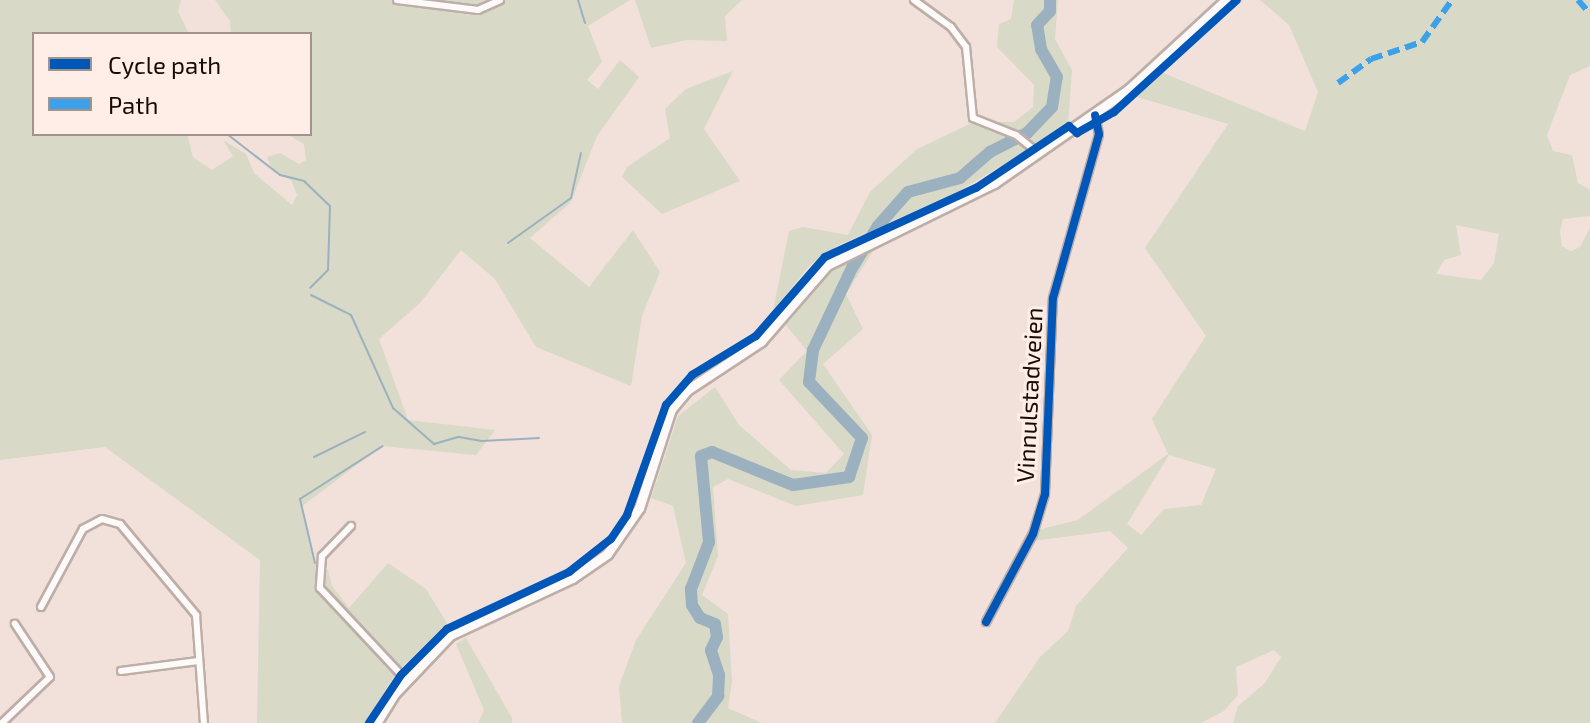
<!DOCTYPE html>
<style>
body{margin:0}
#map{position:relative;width:1590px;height:723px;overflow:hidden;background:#f2e1da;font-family:"Exo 2",sans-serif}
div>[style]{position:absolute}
.green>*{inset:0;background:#d8d9c6}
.stream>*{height:2px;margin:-1px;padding:0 1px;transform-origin:1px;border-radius:1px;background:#9cb1bf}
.river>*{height:12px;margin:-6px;padding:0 6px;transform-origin:6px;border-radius:6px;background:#9cb1bf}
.roads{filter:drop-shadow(2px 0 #bdaea8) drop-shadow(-2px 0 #bdaea8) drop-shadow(0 2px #bdaea8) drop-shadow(0 -2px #bdaea8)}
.street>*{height:6px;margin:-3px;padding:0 3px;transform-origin:3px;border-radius:3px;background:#fdfaf9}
.secondary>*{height:9px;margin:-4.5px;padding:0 4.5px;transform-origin:4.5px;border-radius:4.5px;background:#fdfaf9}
.quiet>*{height:6px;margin-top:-3px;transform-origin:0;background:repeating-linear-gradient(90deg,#3da1e9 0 12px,transparent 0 18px)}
.cycleway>*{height:8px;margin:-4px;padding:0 4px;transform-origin:4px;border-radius:4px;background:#0057b8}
span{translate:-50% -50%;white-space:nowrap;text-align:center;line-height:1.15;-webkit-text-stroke:6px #feeee7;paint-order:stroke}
.street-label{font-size:24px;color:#170b06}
.legend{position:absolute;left:32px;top:32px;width:280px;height:104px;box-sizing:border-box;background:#feeee7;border:2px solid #a2938d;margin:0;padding:10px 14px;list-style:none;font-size:24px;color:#170b06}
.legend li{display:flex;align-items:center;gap:16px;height:40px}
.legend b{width:40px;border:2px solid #a2938d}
</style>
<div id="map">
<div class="green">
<i style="clip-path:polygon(0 0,181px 0,178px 11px,189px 34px,34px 34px,34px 134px,187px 134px,193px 157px,212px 170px,233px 156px,223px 140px,246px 154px,254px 173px,292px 205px,297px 195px,291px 180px,273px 171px,267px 157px,280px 153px,299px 164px,306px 160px,304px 144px,287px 134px,310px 134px,310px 34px,231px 34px,230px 21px,215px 0,630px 0,588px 26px,602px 62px,587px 80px,598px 89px,620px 60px,639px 77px,597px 136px,571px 202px,530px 238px,589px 287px,633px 230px,660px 272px,642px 316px,631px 386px,536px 347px,495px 279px,461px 250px,420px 303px,379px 339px,408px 420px,495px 430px,476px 455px,382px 446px,301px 507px,317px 569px,328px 570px,332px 586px,349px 608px,388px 563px,426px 589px,447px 623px,396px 673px,365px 723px,257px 723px,260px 560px,105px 447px,0 460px)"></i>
<i style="clip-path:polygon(635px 0,742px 0,725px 16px,727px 41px,687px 40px,651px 48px)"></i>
<i style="clip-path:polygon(1014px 0,1058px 0,1055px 39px,1072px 70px,1068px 126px,959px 191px,837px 246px,809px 266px,773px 311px,789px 231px,803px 227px,848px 235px,870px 192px,917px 149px,974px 122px,1014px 122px,1033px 107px,1034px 85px,997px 47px,999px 24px,1011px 19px)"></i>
<i style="clip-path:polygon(evenodd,1260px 0,1590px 0,1590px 66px,1570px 75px,1547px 135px,1553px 151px,1572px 155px,1578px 183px,1590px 190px,1590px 216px,1563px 219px,1560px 231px,1562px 246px,1571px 251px,1580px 247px,1590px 228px,1590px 723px,1233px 723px,1238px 706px,1265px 683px,1281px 657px,1274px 650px,1236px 667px,1238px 695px,1224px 711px,1201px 723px,995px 723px,1040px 657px,1068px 631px,1076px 606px,1128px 548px,1110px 531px,1032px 541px,1037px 530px,1078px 520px,1168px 454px,1152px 419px,1206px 336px,1145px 248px,1228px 124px,1137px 97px,1163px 73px,1305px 131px,1318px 92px,1289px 25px,1260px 0,1456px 225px,1499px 234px,1494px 263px,1481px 280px,1436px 274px,1444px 260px,1461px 255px,1456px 225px,1260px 0,1169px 455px,1216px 469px,1201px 505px,1164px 509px,1141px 535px,1127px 524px,1169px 455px)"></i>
<i style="clip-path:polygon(733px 71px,704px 129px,740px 181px,662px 214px,622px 177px,627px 167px,670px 138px,665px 109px,686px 89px)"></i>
<i style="clip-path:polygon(880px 240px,846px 294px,863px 329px,823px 364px,872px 435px,863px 495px,796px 506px,728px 479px,713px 487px,718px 556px,702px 595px,728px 614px,732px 682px,728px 708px,762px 723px,622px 723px,619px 686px,636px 640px,686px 563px,673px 506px,651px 498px,678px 416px,715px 387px,739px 425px,791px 470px,826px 473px,844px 454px,779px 380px,807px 351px,786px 325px,842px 260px)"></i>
<i style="clip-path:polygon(466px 638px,512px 718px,512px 723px,478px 723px,484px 710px,456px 644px)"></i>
</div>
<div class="stream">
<i style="left:578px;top:0;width:24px;rotate:73deg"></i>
<i style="left:227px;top:134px;width:67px;rotate:37.7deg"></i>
<i style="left:280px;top:175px;width:25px;rotate:14deg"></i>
<i style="left:304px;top:181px;width:36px;rotate:44deg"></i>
<i style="left:330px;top:206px;width:64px;rotate:91.8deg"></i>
<i style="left:328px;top:270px;width:25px;rotate:135deg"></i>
<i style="left:508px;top:243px;width:77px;rotate:-35.5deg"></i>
<i style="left:571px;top:198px;width:46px;rotate:-77.5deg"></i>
<i style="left:311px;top:295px;width:45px;rotate:26.6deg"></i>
<i style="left:351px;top:315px;width:102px;rotate:65.7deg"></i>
<i style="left:393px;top:408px;width:55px;rotate:41.3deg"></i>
<i style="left:434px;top:444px;width:26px;rotate:-16deg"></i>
<i style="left:459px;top:437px;width:23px;rotate:10deg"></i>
<i style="left:482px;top:441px;width:57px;rotate:-3deg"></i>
<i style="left:314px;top:457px;width:57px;rotate:-26.1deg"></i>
<i style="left:315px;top:563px;width:66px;rotate:-103.2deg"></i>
<i style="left:300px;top:499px;width:98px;rotate:-32.6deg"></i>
</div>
<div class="river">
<i style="left:698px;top:723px;width:34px;rotate:-53deg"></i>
<i style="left:718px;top:696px;width:21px;rotate:-87deg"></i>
<i style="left:719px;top:675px;width:26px;rotate:-108deg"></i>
<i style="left:711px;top:650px;width:14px;rotate:-65deg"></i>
<i style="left:717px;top:637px;width:13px;rotate:-99deg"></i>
<i style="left:715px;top:624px;width:16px;rotate:-158deg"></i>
<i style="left:700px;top:618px;width:15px;rotate:-122deg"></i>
<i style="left:692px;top:605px;width:16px;rotate:-94deg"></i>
<i style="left:691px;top:589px;width:50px;rotate:-69deg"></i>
<i style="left:709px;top:542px;width:86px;rotate:-95.3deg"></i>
<i style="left:701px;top:456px;width:12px;rotate:-20deg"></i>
<i style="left:712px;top:452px;width:87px;rotate:22.2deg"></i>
<i style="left:793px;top:485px;width:57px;rotate:-8.1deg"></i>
<i style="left:849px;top:477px;width:41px;rotate:-71.6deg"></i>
<i style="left:862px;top:438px;width:77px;rotate:-133.4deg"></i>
<i style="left:809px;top:382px;width:32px;rotate:-83deg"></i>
<i style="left:813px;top:350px;width:91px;rotate:-64.6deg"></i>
<i style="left:852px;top:268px;width:49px;rotate:-58.2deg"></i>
<i style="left:878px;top:226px;width:45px;rotate:-48.6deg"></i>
<i style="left:908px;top:192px;width:54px;rotate:-15.1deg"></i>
<i style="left:960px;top:178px;width:40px;rotate:-41deg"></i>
<i style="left:990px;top:152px;width:42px;rotate:-27.2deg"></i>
<i style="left:1027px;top:133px;width:36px;rotate:-46deg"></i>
<i style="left:1052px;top:107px;width:30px;rotate:-81deg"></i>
<i style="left:1057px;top:77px;width:32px;rotate:-120deg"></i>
<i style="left:1041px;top:49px;width:24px;rotate:-99deg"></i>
<i style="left:1037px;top:25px;width:19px;rotate:-47deg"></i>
<i style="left:1050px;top:11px;width:11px;rotate:-90deg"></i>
</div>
<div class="roads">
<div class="street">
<i style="left:397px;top:0;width:82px;rotate:7deg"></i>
<i style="left:478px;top:10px;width:24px;rotate:-24deg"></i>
<i style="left:914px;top:0;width:46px;rotate:36.1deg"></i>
<i style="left:951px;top:27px;width:25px;rotate:53deg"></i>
<i style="left:966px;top:47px;width:71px;rotate:84.4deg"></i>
<i style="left:973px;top:118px;width:46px;rotate:21.6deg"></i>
<i style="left:1016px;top:135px;width:28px;rotate:39deg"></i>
<i style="left:351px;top:526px;width:42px;rotate:134deg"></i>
<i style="left:322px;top:556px;width:32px;rotate:94deg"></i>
<i style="left:320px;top:588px;width:127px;rotate:46.9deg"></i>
<i style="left:41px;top:607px;width:89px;rotate:-61.7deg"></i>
<i style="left:83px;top:529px;width:21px;rotate:-28deg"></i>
<i style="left:102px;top:519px;width:19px;rotate:16deg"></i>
<i style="left:120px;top:524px;width:119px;rotate:50.1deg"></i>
<i style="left:196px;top:615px;width:108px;rotate:85.8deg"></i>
<i style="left:986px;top:622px;width:100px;rotate:-61.9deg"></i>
<i style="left:1033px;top:534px;width:42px;rotate:-73.3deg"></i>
<i style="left:1045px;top:494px;width:196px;rotate:-87.7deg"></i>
<i style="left:1053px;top:298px;width:170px;rotate:-74.3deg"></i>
<i style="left:1099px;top:134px;width:19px;rotate:-102deg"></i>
<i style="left:121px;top:671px;width:78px;rotate:-7.4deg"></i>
<i style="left:2px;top:723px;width:66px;rotate:-43.8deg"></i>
<i style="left:50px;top:677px;width:64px;rotate:-123.4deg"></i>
</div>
<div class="secondary">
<i style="left:376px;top:723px;width:36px;rotate:-58deg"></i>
<i style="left:395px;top:693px;width:80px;rotate:-46.5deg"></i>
<i style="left:450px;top:635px;width:135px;rotate:-25deg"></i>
<i style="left:572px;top:578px;width:42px;rotate:-34.4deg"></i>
<i style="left:607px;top:554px;width:56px;rotate:-55.2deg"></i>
<i style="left:639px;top:508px;width:104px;rotate:-72.1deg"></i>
<i style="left:671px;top:409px;width:25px;rotate:-50deg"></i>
<i style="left:687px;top:390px;width:89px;rotate:-33.5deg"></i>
<i style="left:761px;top:341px;width:101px;rotate:-49deg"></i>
<i style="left:827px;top:265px;width:186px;rotate:-26.2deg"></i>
<i style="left:994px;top:183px;width:163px;rotate:-34.8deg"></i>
<i style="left:1128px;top:90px;width:133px;rotate:-42.6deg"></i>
</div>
</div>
<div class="quiet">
<i style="left:1578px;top:0;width:18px;rotate:49deg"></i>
<i style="left:1338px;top:83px;width:41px;rotate:-36deg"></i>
<i style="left:1371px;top:59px;width:54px;rotate:-18.4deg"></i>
<i style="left:1422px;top:42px;width:52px;rotate:-54.5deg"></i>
</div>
<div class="cycleway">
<i style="left:986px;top:622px;width:100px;rotate:-61.9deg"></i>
<i style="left:1033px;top:534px;width:42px;rotate:-73.3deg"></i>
<i style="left:1045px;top:494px;width:196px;rotate:-87.7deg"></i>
<i style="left:1053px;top:298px;width:170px;rotate:-74.3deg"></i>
<i style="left:1099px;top:134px;width:19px;rotate:-102deg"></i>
<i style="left:369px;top:723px;width:58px;rotate:-56.3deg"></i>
<i style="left:401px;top:675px;width:65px;rotate:-45deg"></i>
<i style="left:447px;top:629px;width:135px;rotate:-25deg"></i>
<i style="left:569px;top:572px;width:53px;rotate:-38.2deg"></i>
<i style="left:611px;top:539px;width:29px;rotate:-56deg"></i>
<i style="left:627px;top:515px;width:117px;rotate:-70.5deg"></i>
<i style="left:666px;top:405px;width:40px;rotate:-49deg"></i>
<i style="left:692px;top:375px;width:75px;rotate:-31.4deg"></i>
<i style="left:756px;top:336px;width:105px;rotate:-48.9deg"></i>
<i style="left:825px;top:257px;width:166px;rotate:-24.6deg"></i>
<i style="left:976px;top:188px;width:112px;rotate:-33.7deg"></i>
<i style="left:1069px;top:126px;width:11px;rotate:41deg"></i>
<i style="left:1077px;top:133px;width:43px;rotate:-29.6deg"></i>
<i style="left:1114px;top:112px;width:166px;rotate:-42.3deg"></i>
</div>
<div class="street-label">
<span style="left:1029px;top:395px;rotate:-87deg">Vinnulstadveien</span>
</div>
<ul class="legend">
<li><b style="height:10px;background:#0057b8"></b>Cycle path</li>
<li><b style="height:10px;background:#3da1e9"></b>Path</li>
</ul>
</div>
